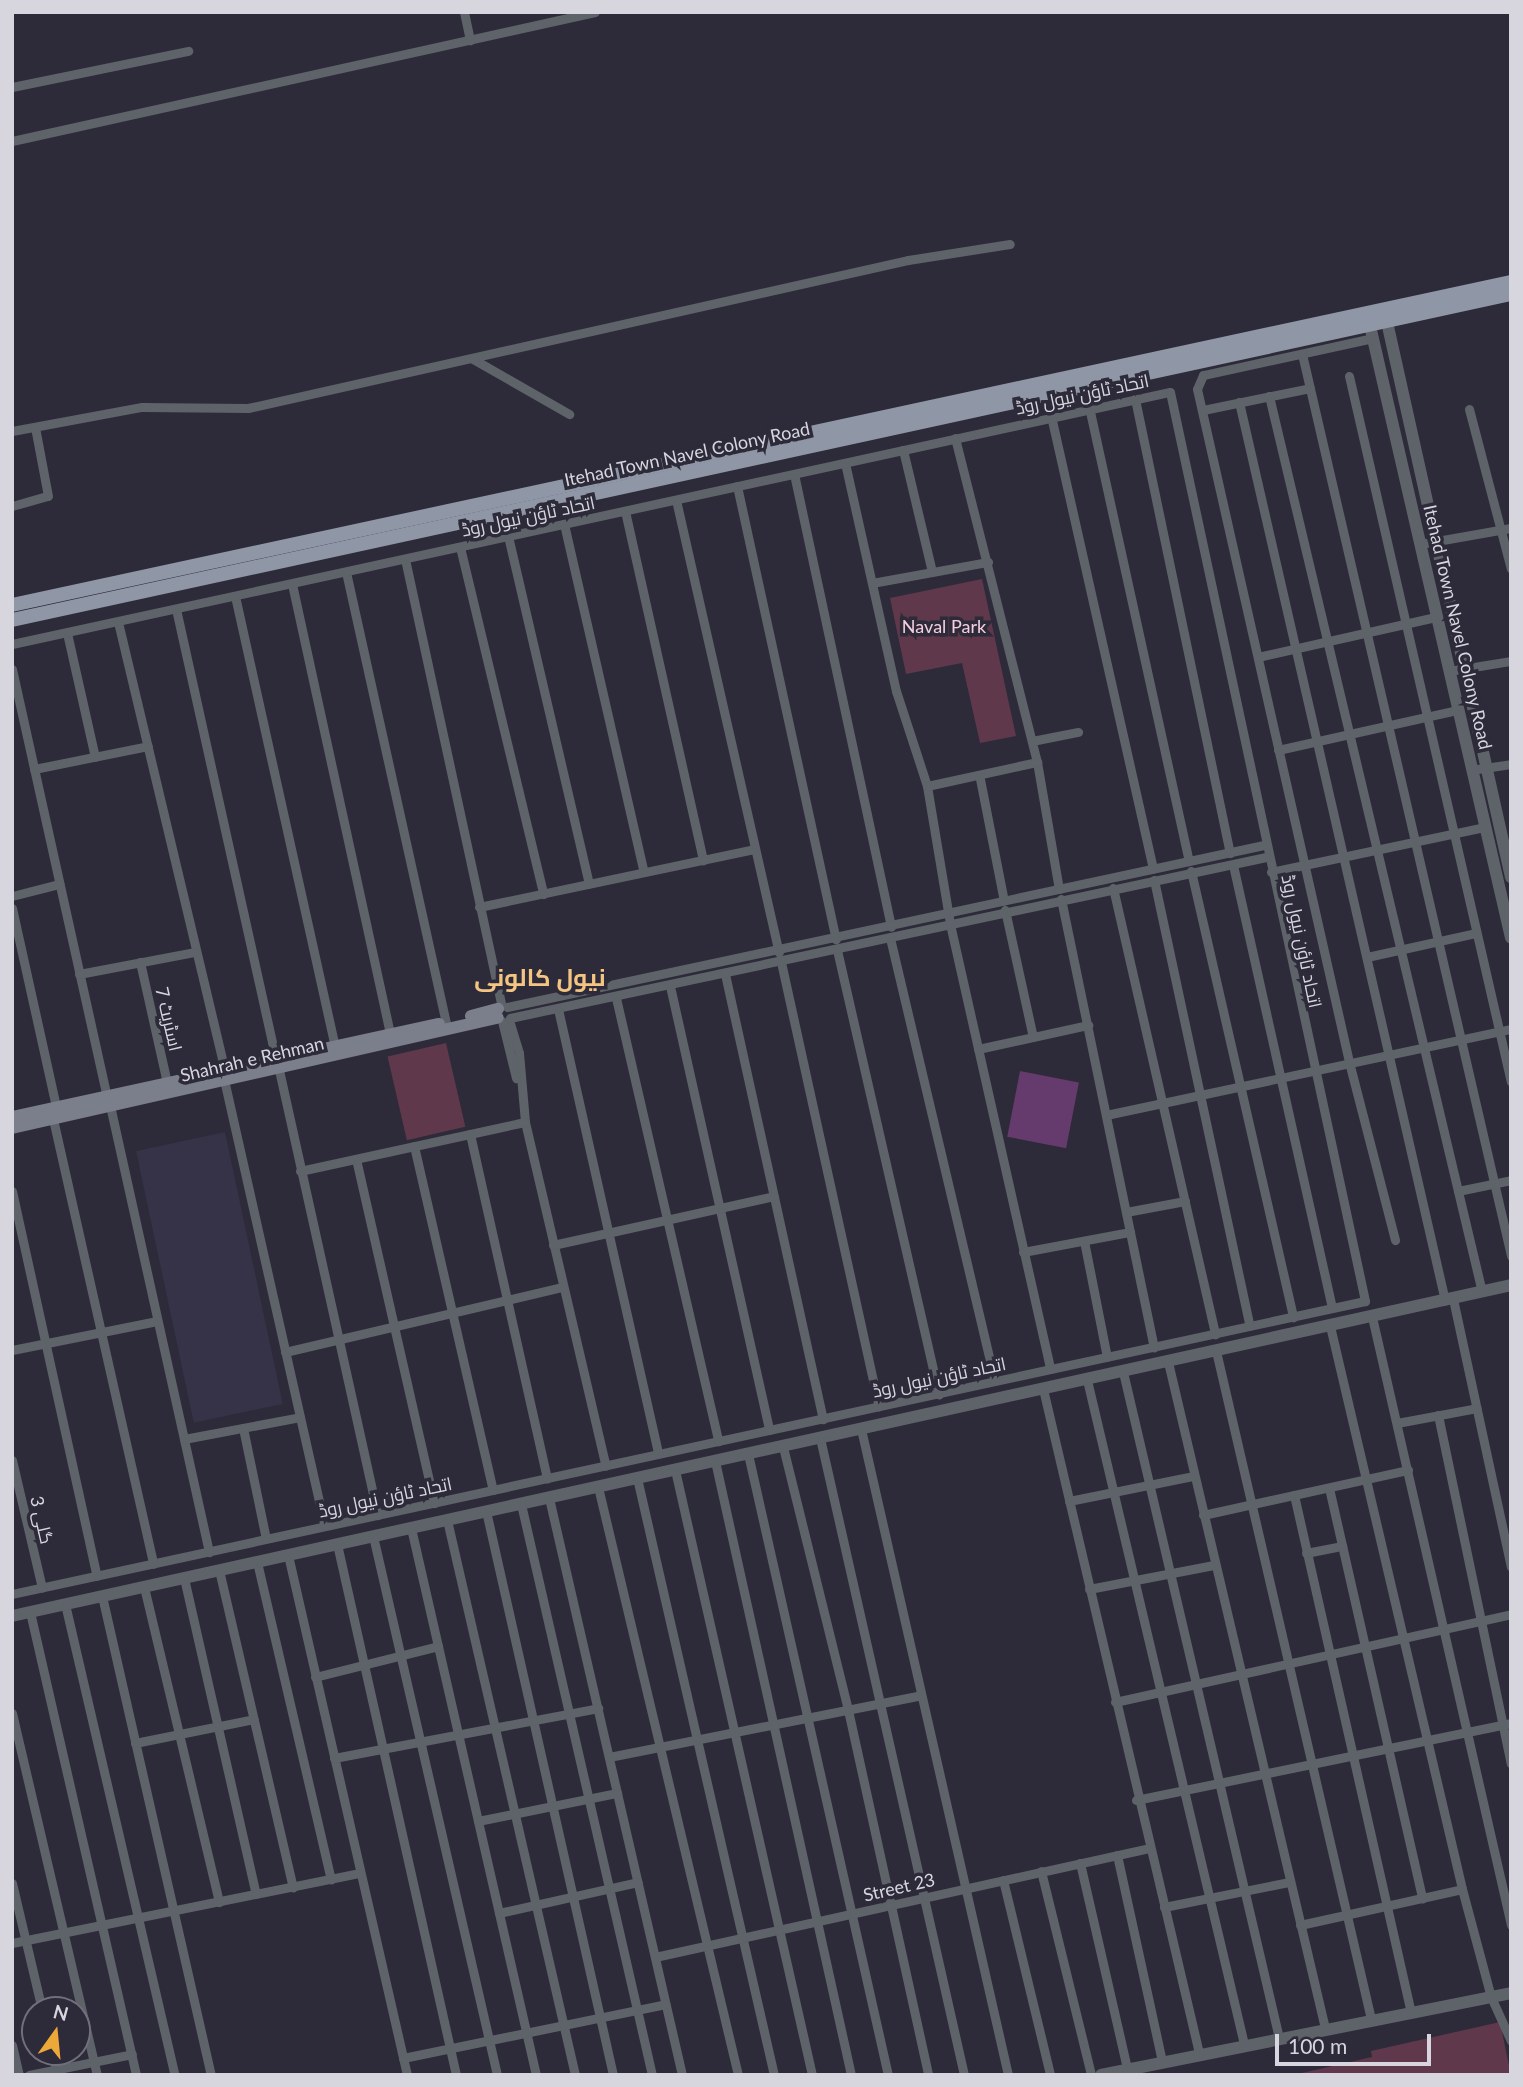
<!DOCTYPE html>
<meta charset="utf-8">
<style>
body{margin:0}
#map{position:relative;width:1523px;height:2087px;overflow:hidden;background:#2d2a39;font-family:Lato,Cairo,sans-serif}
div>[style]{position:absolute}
.built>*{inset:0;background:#363247;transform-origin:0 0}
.green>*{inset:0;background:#5f384b;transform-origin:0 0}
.building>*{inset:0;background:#653a6c;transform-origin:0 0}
.minor>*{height:9px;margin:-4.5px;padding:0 4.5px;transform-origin:4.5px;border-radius:4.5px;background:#5e6269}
.tertiary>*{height:12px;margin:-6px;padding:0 6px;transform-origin:6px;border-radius:6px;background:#5e6269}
.secondary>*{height:12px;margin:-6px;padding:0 6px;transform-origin:6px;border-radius:6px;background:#7a7f8b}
.primary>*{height:14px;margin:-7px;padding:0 7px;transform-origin:7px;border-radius:7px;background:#8f96a5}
span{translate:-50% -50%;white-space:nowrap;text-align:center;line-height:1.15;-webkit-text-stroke:7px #2d2a39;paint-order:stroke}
.street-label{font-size:18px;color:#d7d6df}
.park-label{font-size:18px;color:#f5cedf}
.district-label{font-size:24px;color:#f4c582;font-weight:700}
.frame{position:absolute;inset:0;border:14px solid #d7d6df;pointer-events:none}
.north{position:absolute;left:21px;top:1996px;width:70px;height:70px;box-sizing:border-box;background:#2d2a39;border:2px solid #716f7b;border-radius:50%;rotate:15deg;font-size:19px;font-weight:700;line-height:28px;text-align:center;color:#d7d6df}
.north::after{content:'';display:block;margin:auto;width:24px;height:32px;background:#eca93a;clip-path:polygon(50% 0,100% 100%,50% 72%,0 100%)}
.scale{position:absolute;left:1275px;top:2034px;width:156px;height:32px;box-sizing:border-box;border:4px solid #d7d6df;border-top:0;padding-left:9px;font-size:21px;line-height:24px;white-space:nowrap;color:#d7d6df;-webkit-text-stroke:5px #2d2a39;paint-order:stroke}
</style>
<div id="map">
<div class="built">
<i style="left:225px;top:1132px;width:278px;height:91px;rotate:78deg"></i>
</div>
<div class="green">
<i style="clip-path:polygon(982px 579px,1016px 736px,980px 743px,962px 663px,906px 674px,890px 598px)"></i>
<i style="left:446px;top:1043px;width:86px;height:60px;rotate:77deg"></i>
<i style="clip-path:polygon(1500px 2022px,1511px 2075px,1293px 2075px,1372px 2057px,1371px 2051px)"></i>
</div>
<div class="building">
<i style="left:1020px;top:1071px;width:60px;height:67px;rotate:11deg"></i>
</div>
<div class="minor">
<i style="left:464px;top:12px;width:29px;rotate:78deg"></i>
<i style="left:12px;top:87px;width:180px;rotate:-11.6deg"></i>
<i style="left:12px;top:141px;width:597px;rotate:-12.48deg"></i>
<i style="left:1373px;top:338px;width:174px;rotate:167.7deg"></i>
<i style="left:1203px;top:375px;width:15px;rotate:113deg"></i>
<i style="left:1197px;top:389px;width:690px;rotate:77.27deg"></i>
<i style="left:1349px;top:1062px;width:184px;rotate:75.5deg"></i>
<i style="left:1302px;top:354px;width:926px;rotate:76.95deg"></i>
<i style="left:473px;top:359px;width:111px;rotate:29.8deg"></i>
<i style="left:1349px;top:376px;width:724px;rotate:77.08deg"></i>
<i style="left:1269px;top:396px;width:921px;rotate:76.63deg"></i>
<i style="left:1135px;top:399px;width:464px;rotate:78.2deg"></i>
<i style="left:1239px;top:402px;width:922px;rotate:77.09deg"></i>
<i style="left:1089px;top:407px;width:465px;rotate:77.6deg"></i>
<i style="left:1469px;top:409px;width:165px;rotate:75.3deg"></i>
<i style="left:1203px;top:410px;width:109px;rotate:-11.6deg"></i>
<i style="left:1051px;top:416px;width:464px;rotate:77.3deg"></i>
<i style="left:12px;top:431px;width:132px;rotate:-10.5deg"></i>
<i style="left:142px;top:407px;width:106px;rotate:0.5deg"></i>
<i style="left:248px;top:408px;width:676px;rotate:-12.64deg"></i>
<i style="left:908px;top:260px;width:103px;rotate:-8.9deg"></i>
<i style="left:955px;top:438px;width:334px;rotate:75.8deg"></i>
<i style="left:1037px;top:762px;width:129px;rotate:80.2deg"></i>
<i style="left:903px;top:450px;width:125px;rotate:76.6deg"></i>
<i style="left:845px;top:463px;width:234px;rotate:77.4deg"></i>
<i style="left:896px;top:691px;width:100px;rotate:71.9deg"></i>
<i style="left:927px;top:786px;width:140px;rotate:80.5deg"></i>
<i style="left:950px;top:924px;width:456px;rotate:77.3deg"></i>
<i style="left:794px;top:474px;width:463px;rotate:77.9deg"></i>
<i style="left:737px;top:486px;width:464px;rotate:77.7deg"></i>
<i style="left:676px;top:500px;width:464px;rotate:77.2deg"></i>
<i style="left:12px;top:506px;width:37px;rotate:-16deg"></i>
<i style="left:48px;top:496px;width:70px;rotate:-100.7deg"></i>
<i style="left:625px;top:511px;width:358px;rotate:77.4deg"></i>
<i style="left:564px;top:524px;width:357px;rotate:77.1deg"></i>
<i style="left:508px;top:536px;width:357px;rotate:76.9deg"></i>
<i style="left:1420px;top:544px;width:92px;rotate:-10deg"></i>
<i style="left:460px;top:547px;width:357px;rotate:76.5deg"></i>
<i style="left:405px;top:559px;width:457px;rotate:77.8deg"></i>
<i style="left:346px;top:572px;width:461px;rotate:77.5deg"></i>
<i style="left:872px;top:583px;width:118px;rotate:-10.3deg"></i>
<i style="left:292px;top:584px;width:461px;rotate:77.7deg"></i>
<i style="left:235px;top:596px;width:463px;rotate:77.5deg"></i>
<i style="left:176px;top:609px;width:463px;rotate:77.5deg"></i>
<i style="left:118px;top:622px;width:462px;rotate:76.6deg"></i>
<i style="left:67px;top:633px;width:127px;rotate:77.3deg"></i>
<i style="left:12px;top:644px;width:1185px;rotate:-12.28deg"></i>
<i style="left:1170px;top:392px;width:930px;rotate:77.89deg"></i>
<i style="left:1365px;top:1301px;width:1384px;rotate:167.78deg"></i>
<i style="left:1258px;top:657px;width:182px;rotate:-12.7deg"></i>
<i style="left:12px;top:669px;width:437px;rotate:77.5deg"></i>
<i style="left:1449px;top:671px;width:63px;rotate:-9.2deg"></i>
<i style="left:1032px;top:741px;width:47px;rotate:-11.1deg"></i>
<i style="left:1278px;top:750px;width:183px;rotate:-12.6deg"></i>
<i style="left:34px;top:769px;width:116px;rotate:-11.4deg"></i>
<i style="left:1471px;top:770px;width:40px;rotate:-8.5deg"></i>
<i style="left:980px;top:779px;width:124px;rotate:78.9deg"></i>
<i style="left:927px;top:786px;width:113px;rotate:-12.3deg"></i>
<i style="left:1233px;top:865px;width:454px;rotate:77.4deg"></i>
<i style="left:1191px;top:871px;width:458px;rotate:77.1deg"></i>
<i style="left:1271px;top:872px;width:219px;rotate:-11.9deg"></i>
<i style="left:1154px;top:880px;width:456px;rotate:77.9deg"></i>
<i style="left:1113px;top:888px;width:458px;rotate:77.1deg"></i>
<i style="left:12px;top:896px;width:49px;rotate:-14.3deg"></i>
<i style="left:1061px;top:899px;width:458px;rotate:78.3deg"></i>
<i style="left:479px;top:907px;width:281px;rotate:-11.9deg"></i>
<i style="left:12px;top:908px;width:203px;rotate:77.5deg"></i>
<i style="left:1005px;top:910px;width:130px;rotate:77.6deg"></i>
<i style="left:890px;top:938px;width:455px;rotate:76.7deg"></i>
<i style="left:837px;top:950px;width:456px;rotate:77.1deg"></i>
<i style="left:1367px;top:957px;width:112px;rotate:-12.4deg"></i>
<i style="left:140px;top:962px;width:124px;rotate:77.4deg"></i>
<i style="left:781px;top:962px;width:455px;rotate:77.6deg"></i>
<i style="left:79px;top:974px;width:117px;rotate:-10.8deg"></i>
<i style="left:725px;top:974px;width:456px;rotate:77.6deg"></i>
<i style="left:670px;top:986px;width:455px;rotate:77.4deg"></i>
<i style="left:616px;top:998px;width:455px;rotate:77deg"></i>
<i style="left:507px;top:1007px;width:774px;rotate:-12.08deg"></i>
<i style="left:558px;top:1009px;width:456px;rotate:77.3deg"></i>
<i style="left:510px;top:1018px;width:773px;rotate:-12.02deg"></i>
<i style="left:509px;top:1020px;width:34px;rotate:73deg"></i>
<i style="left:519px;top:1053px;width:69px;rotate:85deg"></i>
<i style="left:525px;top:1122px;width:353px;rotate:76.8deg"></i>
<i style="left:502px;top:1021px;width:59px;rotate:76.2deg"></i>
<i style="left:978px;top:1049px;width:113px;rotate:-12.3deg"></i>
<i style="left:279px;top:1070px;width:456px;rotate:77.5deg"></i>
<i style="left:225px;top:1084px;width:453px;rotate:77.3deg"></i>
<i style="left:111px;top:1110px;width:453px;rotate:77.5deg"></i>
<i style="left:1106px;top:1115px;width:414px;rotate:-12deg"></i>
<i style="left:53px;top:1119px;width:456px;rotate:77.3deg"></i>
<i style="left:470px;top:1134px;width:353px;rotate:77.4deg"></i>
<i style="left:414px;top:1146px;width:353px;rotate:77.1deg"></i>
<i style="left:356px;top:1159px;width:353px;rotate:77.2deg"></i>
<i style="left:300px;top:1171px;width:230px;rotate:-12.3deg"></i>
<i style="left:12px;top:1191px;width:394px;rotate:77.6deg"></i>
<i style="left:1458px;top:1191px;width:54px;rotate:-11.7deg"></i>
<i style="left:1126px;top:1212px;width:60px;rotate:-10.6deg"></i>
<i style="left:1084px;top:1241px;width:118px;rotate:78.8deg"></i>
<i style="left:553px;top:1245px;width:226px;rotate:-12.5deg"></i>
<i style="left:1023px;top:1252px;width:109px;rotate:-10.6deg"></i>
<i style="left:1453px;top:1299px;width:274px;rotate:77.8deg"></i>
<i style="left:1372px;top:1317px;width:624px;rotate:77.12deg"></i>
<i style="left:1330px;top:1326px;width:578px;rotate:76.8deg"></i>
<i style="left:1462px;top:1889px;width:112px;rotate:75deg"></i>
<i style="left:1491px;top:1997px;width:48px;rotate:65.6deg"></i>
<i style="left:12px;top:1350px;width:148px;rotate:-11.3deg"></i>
<i style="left:1216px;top:1351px;width:686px;rotate:76.94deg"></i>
<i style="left:285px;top:1352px;width:285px;rotate:-13.2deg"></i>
<i style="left:1168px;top:1362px;width:684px;rotate:76.74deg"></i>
<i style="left:1123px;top:1372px;width:684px;rotate:76.82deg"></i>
<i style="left:1087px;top:1380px;width:682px;rotate:76.7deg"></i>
<i style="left:1043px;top:1389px;width:682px;rotate:76.78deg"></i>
<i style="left:1438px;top:1415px;width:356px;rotate:78.2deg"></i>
<i style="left:1397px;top:1423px;width:81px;rotate:-10.6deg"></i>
<i style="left:243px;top:1428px;width:113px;rotate:78.3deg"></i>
<i style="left:861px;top:1429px;width:663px;rotate:77.18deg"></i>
<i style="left:820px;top:1438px;width:653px;rotate:77.26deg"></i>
<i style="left:184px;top:1439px;width:118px;rotate:-10.7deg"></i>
<i style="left:783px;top:1447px;width:271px;rotate:76.1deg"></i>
<i style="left:848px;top:1710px;width:374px;rotate:77.6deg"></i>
<i style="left:748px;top:1454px;width:637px;rotate:77.3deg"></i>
<i style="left:12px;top:1460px;width:131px;rotate:76.8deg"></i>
<i style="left:715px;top:1461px;width:629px;rotate:77.51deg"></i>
<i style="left:675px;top:1470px;width:620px;rotate:77.24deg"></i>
<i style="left:637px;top:1478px;width:613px;rotate:77.08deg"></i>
<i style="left:598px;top:1487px;width:604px;rotate:76.61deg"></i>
<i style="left:1329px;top:1488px;width:421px;rotate:77.2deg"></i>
<i style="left:1294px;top:1495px;width:531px;rotate:77.27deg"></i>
<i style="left:549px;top:1498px;width:592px;rotate:77.02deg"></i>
<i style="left:1069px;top:1501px;width:126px;rotate:-11.4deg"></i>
<i style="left:521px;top:1504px;width:586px;rotate:77.08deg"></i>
<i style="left:486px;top:1511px;width:578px;rotate:77.31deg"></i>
<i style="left:1203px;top:1515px;width:210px;rotate:-12.4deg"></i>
<i style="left:447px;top:1520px;width:570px;rotate:77.01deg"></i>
<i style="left:411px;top:1528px;width:561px;rotate:77.13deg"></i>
<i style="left:373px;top:1536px;width:553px;rotate:77.04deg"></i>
<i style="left:337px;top:1544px;width:544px;rotate:77.37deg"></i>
<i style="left:1306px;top:1553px;width:37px;rotate:-11deg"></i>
<i style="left:288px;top:1555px;width:533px;rotate:77.11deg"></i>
<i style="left:257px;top:1562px;width:326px;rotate:76.9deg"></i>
<i style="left:219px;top:1570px;width:326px;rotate:76.9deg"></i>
<i style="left:184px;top:1578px;width:324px;rotate:77.2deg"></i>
<i style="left:144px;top:1587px;width:324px;rotate:76.6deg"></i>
<i style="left:1089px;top:1589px;width:127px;rotate:-10.9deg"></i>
<i style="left:102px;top:1596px;width:491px;rotate:77.2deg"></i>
<i style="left:65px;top:1604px;width:484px;rotate:76.9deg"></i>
<i style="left:30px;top:1612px;width:475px;rotate:77.1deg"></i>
<i style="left:315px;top:1677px;width:127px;rotate:-14.1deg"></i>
<i style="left:1115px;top:1702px;width:406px;rotate:-12.5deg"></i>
<i style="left:12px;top:1713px;width:372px;rotate:76.8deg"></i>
<i style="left:135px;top:1743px;width:121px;rotate:-11.4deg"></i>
<i style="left:609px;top:1757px;width:318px;rotate:-11.2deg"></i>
<i style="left:334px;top:1758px;width:269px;rotate:-10.7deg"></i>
<i style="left:1136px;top:1800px;width:383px;rotate:-11.6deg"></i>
<i style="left:478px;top:1821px;width:142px;rotate:-11.4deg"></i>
<i style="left:1117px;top:1855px;width:211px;rotate:77.7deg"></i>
<i style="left:1080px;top:1863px;width:211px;rotate:77.1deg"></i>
<i style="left:1041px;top:1871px;width:210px;rotate:76.2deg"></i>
<i style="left:1003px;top:1880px;width:201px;rotate:76.4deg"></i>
<i style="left:12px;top:1883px;width:130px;rotate:76.7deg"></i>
<i style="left:1164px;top:1907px;width:127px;rotate:-11.3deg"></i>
<i style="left:499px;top:1913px;width:142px;rotate:-12.6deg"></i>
<i style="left:1300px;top:1925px;width:166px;rotate:-12.5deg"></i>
<i style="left:12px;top:1943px;width:355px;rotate:-11.4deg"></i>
<i style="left:655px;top:1957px;width:507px;rotate:-12.42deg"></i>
<i style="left:12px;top:2045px;width:31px;rotate:77deg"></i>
<i style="left:52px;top:2052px;width:23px;rotate:77deg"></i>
<i style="left:403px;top:2058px;width:268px;rotate:-11.6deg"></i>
<i style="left:29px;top:2075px;width:105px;rotate:-11.5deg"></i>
</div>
<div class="tertiary">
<i style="left:1385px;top:313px;width:578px;rotate:77.41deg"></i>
<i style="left:1368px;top:317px;width:637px;rotate:77.03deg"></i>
<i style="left:12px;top:1616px;width:1535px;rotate:-12.45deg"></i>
<i style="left:1101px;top:2075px;width:418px;rotate:-11.3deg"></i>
</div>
<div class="secondary">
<i style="left:471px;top:1016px;width:28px;rotate:-15deg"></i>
<i style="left:12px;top:1117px;width:437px;rotate:-12.3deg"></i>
<i style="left:12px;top:1128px;width:498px;rotate:-12.8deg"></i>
</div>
<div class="primary">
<i style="left:12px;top:605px;width:1533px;rotate:-12.16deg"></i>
<i style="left:12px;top:620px;width:1534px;rotate:-12.27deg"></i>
</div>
<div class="street-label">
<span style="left:1082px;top:394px;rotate:-12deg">اتحاد ٹاؤن نیول روڈ</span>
<span style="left:687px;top:454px;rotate:-12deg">Itehad Town Navel Colony Road</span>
<span style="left:528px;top:516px;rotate:-12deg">اتحاد ٹاؤن نیول روڈ</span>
<span style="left:1458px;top:627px;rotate:77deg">Itehad Town Navel Colony Road</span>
<span style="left:1302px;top:941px;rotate:78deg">اتحاد ٹاؤن نیول روڈ</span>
<span style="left:169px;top:1019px;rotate:77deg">اسٹریٹ 7</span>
<span style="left:252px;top:1059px;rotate:-13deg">Shahrah e Rehman</span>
<span style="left:939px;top:1377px;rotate:-12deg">اتحاد ٹاؤن نیول روڈ</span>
<span style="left:385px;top:1497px;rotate:-12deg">اتحاد ٹاؤن نیول روڈ</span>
<span style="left:42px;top:1520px;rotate:77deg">گلی 3</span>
<span style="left:899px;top:1887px;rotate:-13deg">Street 23</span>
</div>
<div class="park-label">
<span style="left:944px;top:626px">Naval Park</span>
</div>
<div class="district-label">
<span style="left:540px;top:977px">نیول کالونی</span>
</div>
<div class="frame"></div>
<div class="north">N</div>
<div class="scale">100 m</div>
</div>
